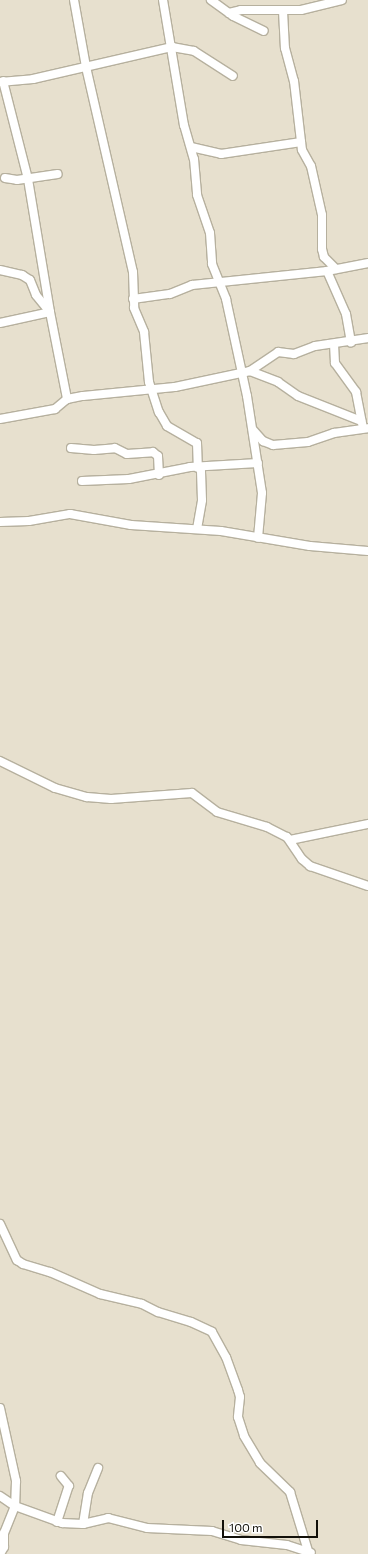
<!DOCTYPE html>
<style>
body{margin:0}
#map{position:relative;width:368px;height:1554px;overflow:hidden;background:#e7e0ce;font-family:Commissioner,sans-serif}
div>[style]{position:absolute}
.roads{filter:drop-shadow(1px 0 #b6b09e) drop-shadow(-1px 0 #b6b09e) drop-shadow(0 1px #b6b09e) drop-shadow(0 -1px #b6b09e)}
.minor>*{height:8px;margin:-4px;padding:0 4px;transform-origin:4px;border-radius:4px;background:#fff}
span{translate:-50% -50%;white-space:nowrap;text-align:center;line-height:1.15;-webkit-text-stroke:4px #fff;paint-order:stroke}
.scale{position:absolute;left:222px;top:1520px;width:96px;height:18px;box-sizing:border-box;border:2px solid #121009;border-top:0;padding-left:5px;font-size:12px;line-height:14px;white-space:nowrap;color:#121009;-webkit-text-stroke:3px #fff;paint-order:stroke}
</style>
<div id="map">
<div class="roads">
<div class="minor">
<i style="left:74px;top:0;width:68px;rotate:79.8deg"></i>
<i style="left:86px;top:67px;width:210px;rotate:77.1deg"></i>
<i style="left:133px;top:272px;width:36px;rotate:88deg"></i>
<i style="left:134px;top:308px;width:26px;rotate:67deg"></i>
<i style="left:144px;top:332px;width:50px;rotate:84.3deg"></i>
<i style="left:149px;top:382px;width:32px;rotate:72deg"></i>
<i style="left:159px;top:412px;width:16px;rotate:60deg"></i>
<i style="left:167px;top:426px;width:34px;rotate:30deg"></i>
<i style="left:197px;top:443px;width:25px;rotate:88deg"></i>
<i style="left:163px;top:0;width:127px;rotate:80.5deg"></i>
<i style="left:184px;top:125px;width:35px;rotate:74deg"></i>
<i style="left:194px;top:159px;width:36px;rotate:85deg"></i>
<i style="left:197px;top:195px;width:40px;rotate:71.1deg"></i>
<i style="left:210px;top:233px;width:31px;rotate:86deg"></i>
<i style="left:212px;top:264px;width:38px;rotate:68deg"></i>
<i style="left:226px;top:299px;width:99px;rotate:77.8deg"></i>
<i style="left:247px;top:396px;width:98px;rotate:81.2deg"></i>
<i style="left:262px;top:493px;width:45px;rotate:95.1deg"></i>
<i style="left:211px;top:0;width:27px;rotate:36deg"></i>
<i style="left:233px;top:16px;width:34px;rotate:26deg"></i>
<i style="left:283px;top:11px;width:37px;rotate:87deg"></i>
<i style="left:285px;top:48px;width:34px;rotate:75deg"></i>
<i style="left:294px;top:81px;width:69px;rotate:83.4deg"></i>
<i style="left:302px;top:150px;width:18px;rotate:61deg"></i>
<i style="left:311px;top:166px;width:50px;rotate:77.3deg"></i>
<i style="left:322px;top:215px;width:34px;rotate:90deg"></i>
<i style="left:322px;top:249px;width:8px;rotate:76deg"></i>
<i style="left:324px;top:257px;width:17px;rotate:45deg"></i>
<i style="left:229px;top:13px;width:12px;rotate:-14deg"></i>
<i style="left:241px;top:10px;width:60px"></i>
<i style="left:301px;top:10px;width:42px;rotate:-13.7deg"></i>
<i style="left:0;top:82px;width:33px;rotate:-5deg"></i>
<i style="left:33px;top:79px;width:143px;rotate:-13deg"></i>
<i style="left:172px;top:47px;width:22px;rotate:10deg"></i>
<i style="left:194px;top:51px;width:46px;rotate:32.7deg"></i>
<i style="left:191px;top:147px;width:31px;rotate:13deg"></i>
<i style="left:221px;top:154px;width:81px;rotate:-8.5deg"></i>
<i style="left:5px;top:178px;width:12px;rotate:9deg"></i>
<i style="left:17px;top:180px;width:41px;rotate:-8.3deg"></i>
<i style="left:0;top:270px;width:23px;rotate:13deg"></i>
<i style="left:22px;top:275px;width:9px;rotate:32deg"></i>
<i style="left:30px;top:280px;width:16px;rotate:68deg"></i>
<i style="left:36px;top:295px;width:22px;rotate:51deg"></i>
<i style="left:50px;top:312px;width:89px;rotate:78.9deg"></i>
<i style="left:327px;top:271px;width:47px;rotate:66.2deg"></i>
<i style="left:346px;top:314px;width:29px;rotate:80deg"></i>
<i style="left:133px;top:299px;width:37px;rotate:-8deg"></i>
<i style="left:170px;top:294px;width:24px;rotate:-22deg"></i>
<i style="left:192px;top:285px;width:136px;rotate:-5.9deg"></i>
<i style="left:327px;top:271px;width:42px;rotate:-11deg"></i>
<i style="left:0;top:323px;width:51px;rotate:-12.4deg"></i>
<i style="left:50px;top:312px;width:135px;rotate:-99.4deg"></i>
<i style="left:28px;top:179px;width:101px;rotate:-104.3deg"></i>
<i style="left:334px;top:344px;width:19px;rotate:87deg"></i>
<i style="left:335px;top:363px;width:36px;rotate:54deg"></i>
<i style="left:356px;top:392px;width:33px;rotate:79deg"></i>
<i style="left:250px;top:371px;width:30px;rotate:21deg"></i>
<i style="left:278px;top:382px;width:24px;rotate:35deg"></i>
<i style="left:298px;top:396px;width:68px;rotate:21.6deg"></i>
<i style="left:0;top:419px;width:56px;rotate:-10.3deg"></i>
<i style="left:55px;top:409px;width:16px;rotate:-40deg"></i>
<i style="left:67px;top:399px;width:16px;rotate:-11deg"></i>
<i style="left:83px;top:396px;width:92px;rotate:-5.6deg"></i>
<i style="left:175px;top:387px;width:77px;rotate:-12deg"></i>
<i style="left:250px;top:371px;width:34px;rotate:-34deg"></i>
<i style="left:278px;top:352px;width:16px;rotate:7deg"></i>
<i style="left:294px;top:354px;width:22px;rotate:-21deg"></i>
<i style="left:315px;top:346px;width:54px;rotate:-8.6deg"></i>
<i style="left:253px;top:430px;width:15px;rotate:48deg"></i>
<i style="left:263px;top:441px;width:11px;rotate:22deg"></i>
<i style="left:273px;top:445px;width:35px;rotate:-5deg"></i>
<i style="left:308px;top:442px;width:28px;rotate:-19deg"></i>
<i style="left:334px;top:433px;width:34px;rotate:-8deg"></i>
<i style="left:71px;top:448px;width:23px;rotate:5deg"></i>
<i style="left:94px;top:450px;width:21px;rotate:-5deg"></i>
<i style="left:115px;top:448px;width:13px;rotate:27deg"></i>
<i style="left:127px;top:454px;width:26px;rotate:-4deg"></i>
<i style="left:153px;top:452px;width:6px;rotate:39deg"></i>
<i style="left:158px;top:456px;width:19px;rotate:87deg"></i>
<i style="left:82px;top:481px;width:47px;rotate:-2.4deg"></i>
<i style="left:129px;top:479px;width:62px;rotate:-11.1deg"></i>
<i style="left:190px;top:467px;width:68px;rotate:-3.4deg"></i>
<i style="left:0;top:522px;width:29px;rotate:-2deg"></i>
<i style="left:29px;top:521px;width:42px;rotate:-9.7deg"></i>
<i style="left:70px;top:514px;width:62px;rotate:10.2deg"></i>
<i style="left:131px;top:525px;width:90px;rotate:3.8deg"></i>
<i style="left:221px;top:531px;width:90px;rotate:9.6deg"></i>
<i style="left:310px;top:546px;width:58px;rotate:4.9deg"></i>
<i style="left:197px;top:529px;width:29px;rotate:-80deg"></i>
<i style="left:202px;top:500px;width:32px;rotate:-92deg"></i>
<i style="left:0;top:761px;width:61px;rotate:26.1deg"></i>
<i style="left:55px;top:788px;width:33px;rotate:16deg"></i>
<i style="left:87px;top:797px;width:24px;rotate:5deg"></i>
<i style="left:111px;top:799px;width:81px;rotate:-4.2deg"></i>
<i style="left:192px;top:793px;width:31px;rotate:37deg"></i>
<i style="left:217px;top:812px;width:52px;rotate:16.7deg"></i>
<i style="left:267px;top:827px;width:22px;rotate:27deg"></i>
<i style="left:287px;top:837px;width:27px;rotate:56deg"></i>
<i style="left:302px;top:859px;width:11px;rotate:41deg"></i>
<i style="left:310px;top:866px;width:61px;rotate:19deg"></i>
<i style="left:290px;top:840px;width:80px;rotate:-11.6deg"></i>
<i style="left:0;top:1224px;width:40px;rotate:65deg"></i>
<i style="left:17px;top:1260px;width:7px;rotate:34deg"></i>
<i style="left:23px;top:1264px;width:28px;rotate:17deg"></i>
<i style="left:50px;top:1272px;width:55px;rotate:23.7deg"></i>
<i style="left:100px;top:1294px;width:43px;rotate:13.4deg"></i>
<i style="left:142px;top:1304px;width:18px;rotate:27deg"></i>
<i style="left:158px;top:1312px;width:34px;rotate:17deg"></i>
<i style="left:191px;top:1322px;width:23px;rotate:25deg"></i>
<i style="left:212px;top:1332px;width:29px;rotate:61deg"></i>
<i style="left:226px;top:1357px;width:35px;rotate:70deg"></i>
<i style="left:238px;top:1390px;width:7px;rotate:74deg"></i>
<i style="left:240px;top:1397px;width:20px;rotate:96deg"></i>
<i style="left:238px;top:1417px;width:20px;rotate:72deg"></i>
<i style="left:244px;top:1436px;width:31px;rotate:59deg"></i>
<i style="left:260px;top:1463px;width:42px;rotate:44deg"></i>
<i style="left:290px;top:1492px;width:62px;rotate:73deg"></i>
<i style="left:0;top:1408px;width:75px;rotate:77.6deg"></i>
<i style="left:16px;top:1481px;width:25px;rotate:92deg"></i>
<i style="left:15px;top:1506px;width:29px;rotate:112deg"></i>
<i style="left:4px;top:1533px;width:14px;rotate:90deg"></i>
<i style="left:4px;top:1547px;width:8px;rotate:120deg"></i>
<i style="left:0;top:1496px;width:18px;rotate:34deg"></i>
<i style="left:15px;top:1506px;width:50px;rotate:19.9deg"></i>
<i style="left:62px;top:1523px;width:21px;rotate:3deg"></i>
<i style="left:83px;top:1524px;width:26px;rotate:-13deg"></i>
<i style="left:108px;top:1518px;width:40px;rotate:14.4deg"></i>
<i style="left:147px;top:1528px;width:65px;rotate:2.6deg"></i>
<i style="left:212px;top:1531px;width:30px;rotate:17deg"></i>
<i style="left:241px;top:1540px;width:46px;rotate:6.2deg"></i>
<i style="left:287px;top:1545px;width:25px;rotate:18deg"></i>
<i style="left:57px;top:1522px;width:38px;rotate:-72deg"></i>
<i style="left:69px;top:1486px;width:13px;rotate:-129deg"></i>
<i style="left:83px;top:1524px;width:31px;rotate:-81deg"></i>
<i style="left:88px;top:1493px;width:27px;rotate:-68deg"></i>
</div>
</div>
<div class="scale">100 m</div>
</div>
